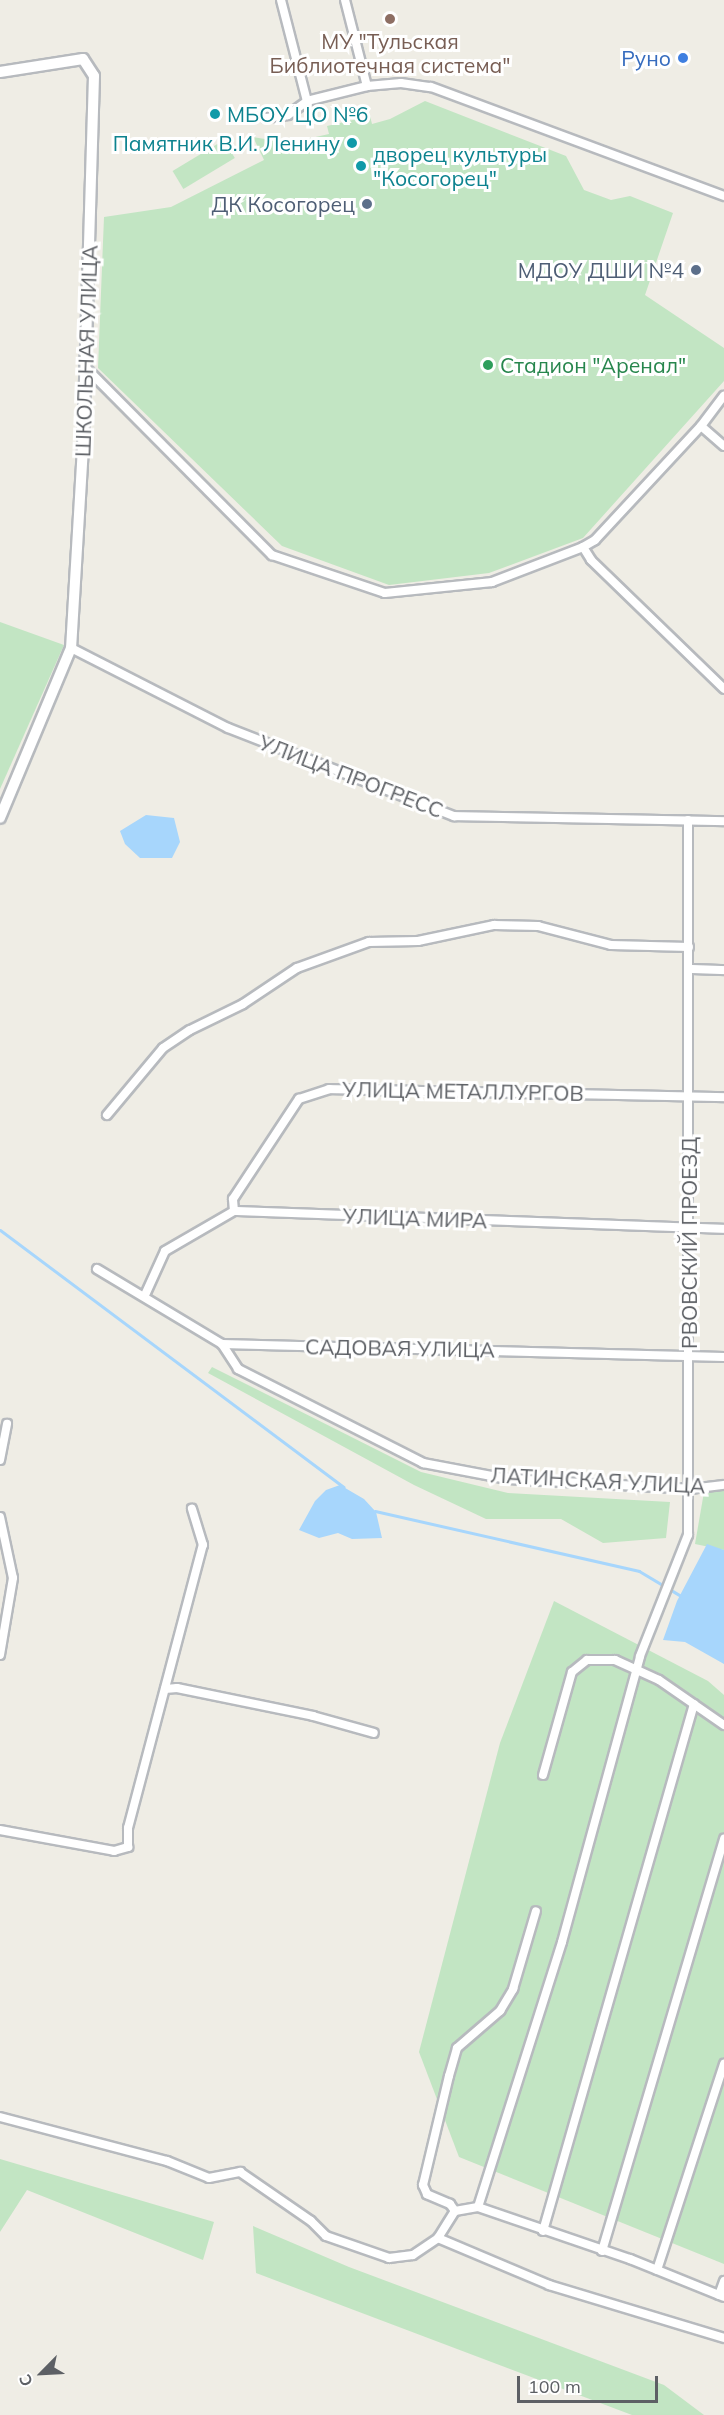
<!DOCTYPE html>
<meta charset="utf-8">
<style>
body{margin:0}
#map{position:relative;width:724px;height:2415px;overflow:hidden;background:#efede5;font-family:Mulish,sans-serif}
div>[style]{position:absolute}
.green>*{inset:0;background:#c2e5c3;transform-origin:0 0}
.water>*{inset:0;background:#a7d6fc}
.stream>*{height:3px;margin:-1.5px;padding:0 1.5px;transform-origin:1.5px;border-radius:1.5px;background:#a7d6fc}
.roads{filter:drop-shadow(2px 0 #b7babe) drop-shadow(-2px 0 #b7babe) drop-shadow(0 2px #b7babe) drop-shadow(0 -2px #b7babe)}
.minor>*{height:8px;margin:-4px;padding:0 4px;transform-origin:4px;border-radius:4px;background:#fff}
.tertiary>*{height:10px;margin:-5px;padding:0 5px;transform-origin:5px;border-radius:5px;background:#fff}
.dots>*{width:16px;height:16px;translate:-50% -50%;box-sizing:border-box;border:3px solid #fff;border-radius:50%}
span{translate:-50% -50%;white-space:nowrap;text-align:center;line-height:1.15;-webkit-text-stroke:6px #fff;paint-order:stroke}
.education-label{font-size:21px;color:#785e54}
.shop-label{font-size:21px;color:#366cbe}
.right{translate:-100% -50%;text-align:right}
.culture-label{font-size:21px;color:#0d838f}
.left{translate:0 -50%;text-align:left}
.service-label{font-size:21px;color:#4e5e75}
.street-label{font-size:21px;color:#5d6065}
.leisure-label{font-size:21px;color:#27864d}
.north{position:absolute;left:12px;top:2343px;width:60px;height:60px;-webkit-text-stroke:4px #fff;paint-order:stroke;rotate:246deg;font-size:16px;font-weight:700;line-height:24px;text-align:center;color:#5d6065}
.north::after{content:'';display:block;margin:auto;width:21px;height:27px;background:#5d6065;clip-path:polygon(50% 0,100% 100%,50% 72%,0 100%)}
.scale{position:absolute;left:517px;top:2376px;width:141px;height:27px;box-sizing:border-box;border:3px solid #5d6065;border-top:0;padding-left:8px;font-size:18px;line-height:21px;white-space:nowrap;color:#5d6065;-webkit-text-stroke:4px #fff;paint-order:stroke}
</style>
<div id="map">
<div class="green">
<i style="clip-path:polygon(425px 101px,566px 156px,584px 190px,611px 200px,630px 196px,673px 213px,645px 295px,724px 348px,724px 381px,583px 538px,489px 573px,389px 585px,282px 546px,98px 368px,104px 217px,171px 207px,264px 160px,253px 137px,290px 143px,302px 140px,329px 134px,327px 126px,370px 116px,372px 124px,390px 119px)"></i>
<i style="left:224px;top:140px;width:21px;height:60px;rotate:59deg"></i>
<i style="clip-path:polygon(0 622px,64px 645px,0 789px)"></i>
<i style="clip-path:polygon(212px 1367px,421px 1472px,508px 1493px,670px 1502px,666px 1538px,603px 1543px,561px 1519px,486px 1519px,414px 1485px,208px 1373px)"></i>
<i style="clip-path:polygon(724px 1489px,724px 1550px,695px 1544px,704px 1492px)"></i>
<i style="clip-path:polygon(554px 1601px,708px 1681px,724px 1695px,724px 2264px,459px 2157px,419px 2052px,500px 1743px)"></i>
<i style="clip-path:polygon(0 2159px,214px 2222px,203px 2260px,27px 2190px,0 2232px)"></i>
<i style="clip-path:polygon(253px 2226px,349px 2267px,664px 2385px,704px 2415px,632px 2415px,256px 2273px)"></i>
</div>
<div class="water">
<i style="clip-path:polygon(146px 815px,174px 818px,180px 842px,172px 858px,140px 858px,125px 844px,120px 831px)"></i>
<i style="clip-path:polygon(340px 1485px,364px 1499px,376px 1512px,382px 1538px,352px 1539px,338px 1533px,319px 1538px,299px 1530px,315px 1501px,326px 1490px)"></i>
<i style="clip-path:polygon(707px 1544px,724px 1550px,724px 1664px,685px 1642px,663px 1640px,677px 1601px)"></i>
</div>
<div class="stream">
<i style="left:0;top:1230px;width:429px;rotate:36.8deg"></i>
<i style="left:375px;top:1511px;width:271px;rotate:12.8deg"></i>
<i style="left:639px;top:1571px;width:49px;rotate:30.8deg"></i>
</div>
<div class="roads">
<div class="minor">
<i style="left:281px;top:0;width:104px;rotate:75.6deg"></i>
<i style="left:345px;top:0;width:89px;rotate:75.7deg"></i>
<i style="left:266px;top:118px;width:22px;rotate:-8deg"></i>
<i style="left:288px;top:115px;width:24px;rotate:-36deg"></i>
<i style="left:307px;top:101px;width:62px;rotate:-14deg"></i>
<i style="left:367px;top:86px;width:34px;rotate:-5deg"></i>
<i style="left:401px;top:83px;width:30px;rotate:8deg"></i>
<i style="left:431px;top:87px;width:313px;rotate:20.4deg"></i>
<i style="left:86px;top:368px;width:264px;rotate:45.2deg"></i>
<i style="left:272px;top:555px;width:119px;rotate:18.6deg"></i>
<i style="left:385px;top:593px;width:108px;rotate:-5.9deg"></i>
<i style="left:492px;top:582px;width:97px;rotate:-21deg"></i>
<i style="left:583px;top:547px;width:14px;rotate:-30deg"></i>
<i style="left:595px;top:540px;width:156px;rotate:-47.1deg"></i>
<i style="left:701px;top:426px;width:38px;rotate:-53deg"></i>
<i style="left:701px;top:426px;width:30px;rotate:41deg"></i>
<i style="left:583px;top:547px;width:15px;rotate:58deg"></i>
<i style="left:591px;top:560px;width:185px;rotate:44.1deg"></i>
<i style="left:71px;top:648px;width:176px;rotate:27deg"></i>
<i style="left:228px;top:728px;width:243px;rotate:21.3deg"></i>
<i style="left:454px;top:816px;width:270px;rotate:1.1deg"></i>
<i style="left:689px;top:969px;width:35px;rotate:2deg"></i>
<i style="left:107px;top:1115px;width:87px;rotate:-50.1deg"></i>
<i style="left:163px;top:1048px;width:32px;rotate:-34deg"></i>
<i style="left:190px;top:1030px;width:59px;rotate:-26.1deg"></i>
<i style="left:243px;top:1004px;width:65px;rotate:-33.7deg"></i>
<i style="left:297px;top:968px;width:77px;rotate:-19.9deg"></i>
<i style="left:369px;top:942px;width:49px;rotate:-1.2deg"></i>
<i style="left:418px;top:941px;width:78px;rotate:-11.9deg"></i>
<i style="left:494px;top:925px;width:44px;rotate:1.3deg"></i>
<i style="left:538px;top:926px;width:75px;rotate:14.6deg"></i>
<i style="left:611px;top:945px;width:78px;rotate:1.5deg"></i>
<i style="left:234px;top:1211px;width:12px;rotate:-95deg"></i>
<i style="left:233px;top:1199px;width:120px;rotate:-56.6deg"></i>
<i style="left:299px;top:1099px;width:32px;rotate:-18deg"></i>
<i style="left:329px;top:1089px;width:395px;rotate:1.2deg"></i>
<i style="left:97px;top:1269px;width:146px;rotate:31deg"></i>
<i style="left:222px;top:1344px;width:502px;rotate:1.48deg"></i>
<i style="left:145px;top:1295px;width:48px;rotate:-65.6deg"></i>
<i style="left:165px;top:1251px;width:80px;rotate:-30.1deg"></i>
<i style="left:234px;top:1211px;width:490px;rotate:2.1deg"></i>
<i style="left:222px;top:1344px;width:30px;rotate:57deg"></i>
<i style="left:238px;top:1369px;width:208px;rotate:26.9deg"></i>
<i style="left:423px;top:1463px;width:86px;rotate:10.7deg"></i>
<i style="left:508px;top:1479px;width:182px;rotate:3.1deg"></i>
<i style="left:690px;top:1489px;width:34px;rotate:-7deg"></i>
<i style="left:0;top:1460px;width:37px;rotate:-79deg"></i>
<i style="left:0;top:1517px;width:62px;rotate:78deg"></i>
<i style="left:13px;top:1578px;width:78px;rotate:99.6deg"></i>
<i style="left:165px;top:1689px;width:12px;rotate:-5deg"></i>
<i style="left:177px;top:1688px;width:139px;rotate:11.6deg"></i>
<i style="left:313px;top:1716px;width:63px;rotate:15.6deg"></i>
<i style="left:543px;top:1775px;width:107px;rotate:-74.3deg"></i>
<i style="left:572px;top:1672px;width:19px;rotate:-39deg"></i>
<i style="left:587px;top:1660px;width:28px"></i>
<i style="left:615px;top:1660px;width:48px;rotate:24.4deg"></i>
<i style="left:659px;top:1680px;width:79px;rotate:34.7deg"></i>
<i style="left:0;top:1830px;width:116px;rotate:10.4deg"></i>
<i style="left:114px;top:1851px;width:15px;rotate:-16deg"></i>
<i style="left:128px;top:1847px;width:19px;rotate:-90deg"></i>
<i style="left:128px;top:1828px;width:293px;rotate:-75.2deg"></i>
<i style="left:203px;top:1545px;width:38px;rotate:-107deg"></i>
<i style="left:0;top:2117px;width:173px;rotate:14.8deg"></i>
<i style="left:167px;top:2161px;width:45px;rotate:22deg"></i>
<i style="left:209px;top:2178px;width:32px;rotate:-11deg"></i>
<i style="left:240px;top:2172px;width:86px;rotate:34.6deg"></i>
<i style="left:311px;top:2221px;width:21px;rotate:45deg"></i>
<i style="left:326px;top:2236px;width:67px;rotate:19.2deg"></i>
<i style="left:389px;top:2258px;width:24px;rotate:-7deg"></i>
<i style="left:413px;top:2255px;width:30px;rotate:-34deg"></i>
<i style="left:438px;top:2238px;width:121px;rotate:22.9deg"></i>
<i style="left:549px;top:2285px;width:183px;rotate:16.8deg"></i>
<i style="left:478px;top:2207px;width:278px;rotate:-72.4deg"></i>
<i style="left:562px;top:1942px;width:296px;rotate:-74.7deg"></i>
<i style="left:640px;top:1656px;width:130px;rotate:-68.4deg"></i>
<i style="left:688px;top:1535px;width:715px;rotate:-90deg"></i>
<i style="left:455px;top:2211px;width:9px;rotate:-126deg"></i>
<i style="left:450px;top:2204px;width:25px;rotate:-157deg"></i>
<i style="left:427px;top:2194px;width:10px;rotate:-114deg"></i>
<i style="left:423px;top:2185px;width:112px;rotate:-76.6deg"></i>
<i style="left:449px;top:2076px;width:29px;rotate:-74deg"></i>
<i style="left:457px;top:2048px;width:57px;rotate:-40.7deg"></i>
<i style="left:500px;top:2011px;width:26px;rotate:-59deg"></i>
<i style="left:513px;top:1989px;width:81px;rotate:-73.6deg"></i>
<i style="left:543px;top:2231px;width:548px;rotate:-74.01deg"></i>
<i style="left:438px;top:2238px;width:32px;rotate:-58deg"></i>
<i style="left:455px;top:2211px;width:23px;rotate:-10deg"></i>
<i style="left:478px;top:2207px;width:161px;rotate:18.9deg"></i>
<i style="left:630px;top:2259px;width:101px;rotate:22deg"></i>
<i style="left:602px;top:2251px;width:430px;rotate:-73.5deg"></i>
<i style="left:657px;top:2270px;width:217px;rotate:-72deg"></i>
<i style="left:719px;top:2295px;width:15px;rotate:-70deg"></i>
</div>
<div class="tertiary">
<i style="left:0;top:72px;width:84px;rotate:-8.9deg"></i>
<i style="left:83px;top:59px;width:20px;rotate:57deg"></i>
<i style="left:94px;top:76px;width:371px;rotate:91.7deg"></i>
<i style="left:83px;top:447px;width:201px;rotate:93.4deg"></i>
<i style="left:71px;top:648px;width:184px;rotate:112.7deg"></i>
</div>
</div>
<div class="dots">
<i style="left:390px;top:19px;background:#8d6e63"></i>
<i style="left:683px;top:58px;background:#3f7fe0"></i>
<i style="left:215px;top:114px;background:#0f9aa8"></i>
<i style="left:352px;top:143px;background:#0f9aa8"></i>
<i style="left:361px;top:166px;background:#0f9aa8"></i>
<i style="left:367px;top:204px;background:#5c6f8a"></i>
<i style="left:696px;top:270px;background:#5c6f8a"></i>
<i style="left:488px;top:365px;background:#2e9e5b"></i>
</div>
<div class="education-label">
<span style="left:390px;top:53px">МУ "Тульская<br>Библиотечная система"</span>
</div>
<div class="shop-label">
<span class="right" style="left:671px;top:58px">Руно</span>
</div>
<div class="culture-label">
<span class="left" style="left:227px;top:114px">МБОУ ЦО №6</span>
<span class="right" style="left:340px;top:143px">Памятник В.И. Ленину</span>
<span class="left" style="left:373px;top:166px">дворец культуры<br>"Косогорец"</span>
</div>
<div class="service-label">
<span class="right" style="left:355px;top:204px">ДК Косогорец</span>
<span class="right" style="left:684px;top:270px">МДОУ ДШИ №4</span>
</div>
<div class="street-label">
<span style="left:86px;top:351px;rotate:-88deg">ШКОЛЬНАЯ УЛИЦА</span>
<span style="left:351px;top:776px;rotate:21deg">УЛИЦА ПРОГРЕСС</span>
<span style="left:463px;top:1091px;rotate:1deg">УЛИЦА МЕТАЛЛУРГОВ</span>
<span style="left:415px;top:1218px;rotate:2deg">УЛИЦА МИРА</span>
<span style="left:689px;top:1243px;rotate:-90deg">РВОВСКИЙ ПРОЕЗД</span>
<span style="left:400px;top:1348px;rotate:1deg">САДОВАЯ УЛИЦА</span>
<span style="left:598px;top:1480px;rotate:3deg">ЛАТИНСКАЯ УЛИЦА</span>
</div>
<div class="leisure-label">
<span class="left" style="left:500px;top:365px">Стадион "Аренал"</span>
</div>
<div class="north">С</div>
<div class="scale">100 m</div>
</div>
